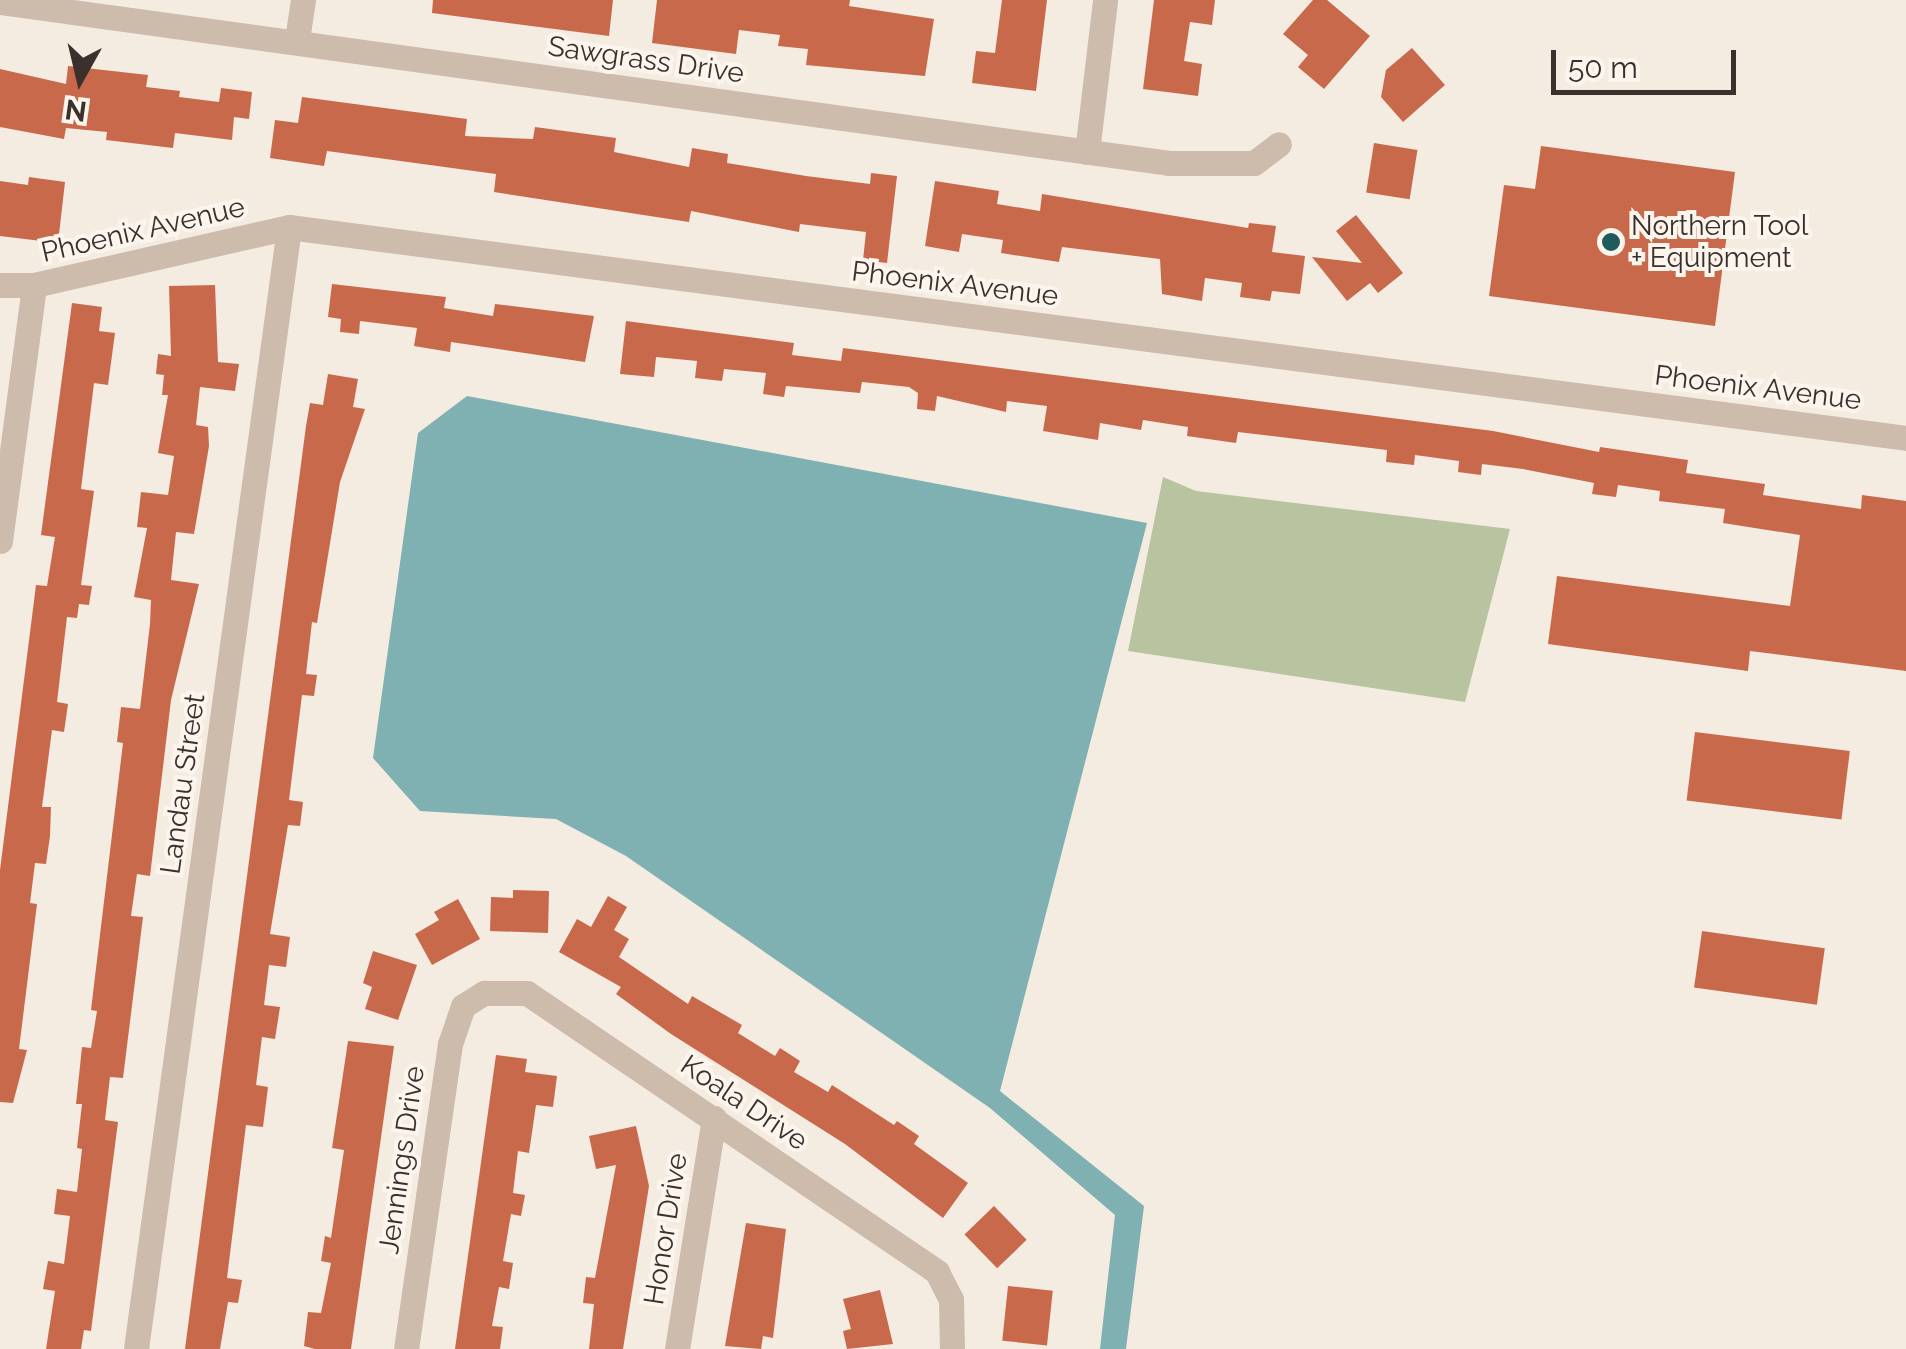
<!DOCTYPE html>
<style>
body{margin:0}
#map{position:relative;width:1906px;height:1349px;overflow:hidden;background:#f4ebe1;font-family:Raleway,sans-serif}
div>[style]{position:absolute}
.green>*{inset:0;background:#b8c4a0}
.water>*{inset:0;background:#7fb0b2}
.building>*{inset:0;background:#c8694b;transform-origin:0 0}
.minor>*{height:25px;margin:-12.5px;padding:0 12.5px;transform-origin:12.5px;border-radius:12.5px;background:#cdbbac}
.dots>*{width:28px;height:28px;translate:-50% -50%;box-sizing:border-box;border:5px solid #fbf5ee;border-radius:50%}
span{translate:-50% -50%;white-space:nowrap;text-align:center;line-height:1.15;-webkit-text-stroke:8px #fbf5ee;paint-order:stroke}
.street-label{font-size:28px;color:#3b302b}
.poi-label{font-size:28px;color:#3b302b}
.left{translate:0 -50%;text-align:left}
.north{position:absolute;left:30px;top:30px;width:100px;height:100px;-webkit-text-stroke:8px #fbf5ee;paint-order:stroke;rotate:188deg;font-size:28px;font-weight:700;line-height:40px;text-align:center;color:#3b302b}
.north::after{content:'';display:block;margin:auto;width:35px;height:45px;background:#3b302b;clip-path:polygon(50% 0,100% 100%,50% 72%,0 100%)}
.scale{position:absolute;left:1551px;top:50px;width:185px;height:45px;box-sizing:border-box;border:5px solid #3b302b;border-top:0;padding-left:12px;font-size:30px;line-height:35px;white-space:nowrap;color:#3b302b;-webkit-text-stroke:8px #fbf5ee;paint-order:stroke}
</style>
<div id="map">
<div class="green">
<i style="clip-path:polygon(1163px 477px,1196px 491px,1510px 529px,1465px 702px,1128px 651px)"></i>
</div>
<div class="water">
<i style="clip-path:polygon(467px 396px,1147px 523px,1000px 1091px,1144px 1206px,1126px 1349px,1100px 1349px,1115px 1215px,990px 1108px,626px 856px,556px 819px,420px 811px,373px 758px,418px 433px)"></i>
</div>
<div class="building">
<i style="clip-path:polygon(433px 0,613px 0,609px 36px,432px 13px)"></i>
<i style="clip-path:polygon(657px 0,850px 0,849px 6px,934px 19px,925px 76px,806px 65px,808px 49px,778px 46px,780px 35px,739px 30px,736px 54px,652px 43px)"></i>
<i style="clip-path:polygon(1002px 0,1047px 0,1036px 91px,972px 83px,976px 51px,995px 53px)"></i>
<i style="clip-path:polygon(1154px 0,1215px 0,1212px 25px,1190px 22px,1184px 61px,1202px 64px,1198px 96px,1143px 89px)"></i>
<i style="clip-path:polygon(1313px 0,1327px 0,1370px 36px,1324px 89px,1298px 67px,1308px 55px,1283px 34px)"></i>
<i style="clip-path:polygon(1412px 48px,1445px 85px,1403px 122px,1381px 97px,1386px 70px)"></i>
<i style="clip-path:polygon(68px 66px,148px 75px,146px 87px,180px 91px,179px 97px,219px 102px,221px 88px,252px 92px,249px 119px,234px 117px,232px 140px,175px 133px,173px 148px,106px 140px,107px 132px,66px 128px,64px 139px,0 127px,0 69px,66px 84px)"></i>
<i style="clip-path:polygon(302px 97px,467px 119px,465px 136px,533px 139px,535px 127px,616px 138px,614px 152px,689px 167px,692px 148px,728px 154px,727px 163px,806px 176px,870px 184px,871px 173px,897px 176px,887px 263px,863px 260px,866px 232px,800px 224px,799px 232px,691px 211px,689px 222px,494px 192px,496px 174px,327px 151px,324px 166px,270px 158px,275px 120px,298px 123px)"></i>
<i style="left:1374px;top:143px;width:44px;height:50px;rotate:9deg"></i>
<i style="clip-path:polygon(1541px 146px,1735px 172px,1715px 326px,1489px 296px,1504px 185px,1535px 189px)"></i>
<i style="clip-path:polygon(29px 177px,65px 182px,58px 243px,0 236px,0 181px,28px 185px)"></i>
<i style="clip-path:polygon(935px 181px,999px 191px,997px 204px,1040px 211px,1042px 194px,1248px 228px,1249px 223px,1276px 226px,1272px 252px,1305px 256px,1300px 294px,1272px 291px,1270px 301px,1240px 297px,1242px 283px,1205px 278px,1202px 301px,1162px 294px,1160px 259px,1062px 247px,1059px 262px,1001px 253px,1003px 240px,962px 234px,959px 252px,925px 246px)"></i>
<i style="clip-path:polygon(1356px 215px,1403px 273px,1378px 293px,1370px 283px,1347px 301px,1312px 257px,1362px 263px,1336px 231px)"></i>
<i style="clip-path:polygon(332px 284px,446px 297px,444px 308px,493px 316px,495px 304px,594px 316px,585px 362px,451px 342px,450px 352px,414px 346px,417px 328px,360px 321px,359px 334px,340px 332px,341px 319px,328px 317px)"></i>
<i style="clip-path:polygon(215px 285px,218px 362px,239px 364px,235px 391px,200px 387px,196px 425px,208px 427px,209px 446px,202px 488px,194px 534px,176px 532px,171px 580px,199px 584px,171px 700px,150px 876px,137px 874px,131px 916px,143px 917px,123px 1078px,110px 1077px,105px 1120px,118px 1122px,91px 1331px,84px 1330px,81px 1349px,46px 1349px,55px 1291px,43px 1289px,48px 1261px,64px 1264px,70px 1216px,54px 1214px,57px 1189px,77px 1192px,82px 1149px,77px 1148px,82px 1104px,76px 1104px,82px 1047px,91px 1048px,97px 1011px,91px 1010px,123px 743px,117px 742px,121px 707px,140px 709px,150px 624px,151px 600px,134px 597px,147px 528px,137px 527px,141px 492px,168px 495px,174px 456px,158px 453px,168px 395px,162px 395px,164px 375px,156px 374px,158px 354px,171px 356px,169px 286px)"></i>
<i style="clip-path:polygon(72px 303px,102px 307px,99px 331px,115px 333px,108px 385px,94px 383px,81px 489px,94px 491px,81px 585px,92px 586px,89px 605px,79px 604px,77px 618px,67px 617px,57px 702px,68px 704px,64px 732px,52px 730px,42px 807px,51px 807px,50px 836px,46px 864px,35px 863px,30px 903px,37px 904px,19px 1049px,27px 1050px,13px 1103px,0 1102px,0 870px,36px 585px,47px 586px,55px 537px,41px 535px)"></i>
<i style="clip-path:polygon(626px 321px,794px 343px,792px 355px,841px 361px,843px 348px,1493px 431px,1599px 452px,1600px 447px,1688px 460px,1686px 473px,1765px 484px,1763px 495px,1861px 509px,1862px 495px,1906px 501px,1906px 671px,1750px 651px,1748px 671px,1548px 644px,1557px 576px,1790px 606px,1800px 535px,1723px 523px,1725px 509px,1659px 501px,1660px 491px,1618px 485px,1616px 497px,1592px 494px,1594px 483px,1523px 469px,1482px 464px,1481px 475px,1458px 472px,1459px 461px,1415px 455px,1414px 465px,1386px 462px,1387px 450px,1238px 432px,1236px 443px,1187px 436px,1188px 427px,1143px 420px,1141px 430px,1100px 423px,1098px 440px,1043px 431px,1047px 406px,1007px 401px,1006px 412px,937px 396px,935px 411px,917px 409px,918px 393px,909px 387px,862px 382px,860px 393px,786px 386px,784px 397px,763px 394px,766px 373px,724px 369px,722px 381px,695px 378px,697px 361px,656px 357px,654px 377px,620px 374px)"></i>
<i style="clip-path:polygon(328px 374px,358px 379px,353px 407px,365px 409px,340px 482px,317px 623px,312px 622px,306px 674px,317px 675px,314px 696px,302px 695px,289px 800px,303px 802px,300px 826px,288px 825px,270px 934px,290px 937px,286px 967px,269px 965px,264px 1005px,280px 1007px,275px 1039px,262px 1037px,256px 1085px,268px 1087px,263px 1127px,246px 1125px,227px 1278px,242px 1280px,238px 1303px,228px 1302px,220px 1349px,185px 1349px,306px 426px,310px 403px,323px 405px)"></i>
<i style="left:1695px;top:732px;width:156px;height:69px;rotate:7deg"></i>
<i style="clip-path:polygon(513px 890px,549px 891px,548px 933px,490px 931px,491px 897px,513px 898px)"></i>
<i style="clip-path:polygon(608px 896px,627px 907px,614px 930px,629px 939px,619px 957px,688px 1004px,692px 996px,742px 1025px,738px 1033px,775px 1056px,780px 1048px,800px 1061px,794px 1072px,828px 1092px,832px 1085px,894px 1125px,897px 1121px,919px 1136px,914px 1144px,968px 1183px,943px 1218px,845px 1144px,671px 1034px,616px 994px,621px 987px,559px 952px,577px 919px,591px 927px)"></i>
<i style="clip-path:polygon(458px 899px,480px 939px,432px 965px,415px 934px,439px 920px,434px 912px)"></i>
<i style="left:1702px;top:931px;width:124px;height:57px;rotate:8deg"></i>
<i style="clip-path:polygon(373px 951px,417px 965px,398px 1020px,365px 1009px,372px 987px,363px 983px)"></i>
<i style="clip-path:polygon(348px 1041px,394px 1046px,351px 1349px,315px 1349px,304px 1346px,308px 1312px,321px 1313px,331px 1263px,321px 1261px,325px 1236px,331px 1238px,344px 1150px,332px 1148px)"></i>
<i style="clip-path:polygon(496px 1055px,527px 1059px,525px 1072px,557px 1076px,553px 1107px,536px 1105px,529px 1153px,518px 1151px,513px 1193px,525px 1195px,521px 1216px,511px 1214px,503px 1261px,513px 1263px,509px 1289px,499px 1287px,492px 1326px,503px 1327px,500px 1349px,455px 1349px)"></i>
<i style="clip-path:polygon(636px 1126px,649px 1186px,623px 1349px,589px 1349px,594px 1304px,583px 1303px,586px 1277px,595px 1278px,616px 1165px,596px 1169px,589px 1136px)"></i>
<i style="left:994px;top:1206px;width:47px;height:41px;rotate:46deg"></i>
<i style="clip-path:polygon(746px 1223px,786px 1229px,773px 1338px,763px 1336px,761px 1349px,725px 1346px)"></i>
<i style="left:1008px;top:1286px;width:45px;height:55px;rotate:6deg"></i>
<i style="clip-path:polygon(880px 1290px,893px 1344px,847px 1349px,843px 1331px,851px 1329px,843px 1299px)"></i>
</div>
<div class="minor">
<i style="left:0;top:2px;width:1180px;rotate:7.84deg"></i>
<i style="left:1169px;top:163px;width:85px"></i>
<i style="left:1254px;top:163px;width:31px;rotate:-37deg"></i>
<i style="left:297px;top:40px;width:40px;rotate:-81.5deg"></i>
<i style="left:1087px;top:152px;width:153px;rotate:-83.2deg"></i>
<i style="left:0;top:285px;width:34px"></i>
<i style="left:34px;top:285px;width:262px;rotate:-12.8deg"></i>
<i style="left:289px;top:227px;width:1631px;rotate:7.43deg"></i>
<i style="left:0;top:541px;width:258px;rotate:-82.4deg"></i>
<i style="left:136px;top:1349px;width:1132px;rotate:-82.23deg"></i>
<i style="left:406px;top:1349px;width:308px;rotate:-81.8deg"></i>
<i style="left:450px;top:1044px;width:40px;rotate:-71.1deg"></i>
<i style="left:463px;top:1006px;width:25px;rotate:-32deg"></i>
<i style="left:484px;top:993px;width:43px"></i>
<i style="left:527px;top:993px;width:496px;rotate:34.2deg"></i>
<i style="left:937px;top:1272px;width:30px;rotate:63deg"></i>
<i style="left:951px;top:1299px;width:50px;rotate:88.9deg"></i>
<i style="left:677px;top:1349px;width:234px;rotate:-80.9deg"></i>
</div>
<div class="dots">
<i style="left:1611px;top:242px;background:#1f5a5e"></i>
</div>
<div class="street-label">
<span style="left:646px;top:60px;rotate:8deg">Sawgrass Drive</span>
<span style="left:143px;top:230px;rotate:-13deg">Phoenix Avenue</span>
<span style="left:955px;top:284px;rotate:7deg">Phoenix Avenue</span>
<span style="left:1758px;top:388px;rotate:7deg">Phoenix Avenue</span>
<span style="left:183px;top:784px;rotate:-82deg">Landau Street</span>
<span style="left:744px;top:1103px;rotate:34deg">Koala Drive</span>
<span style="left:402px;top:1160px;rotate:-82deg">Jennings Drive</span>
<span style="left:666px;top:1229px;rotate:-81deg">Honor Drive</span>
</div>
<div class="poi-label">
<span class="left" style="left:1631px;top:242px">Northern Tool<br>+ Equipment</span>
</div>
<div class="north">N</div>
<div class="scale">50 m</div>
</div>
